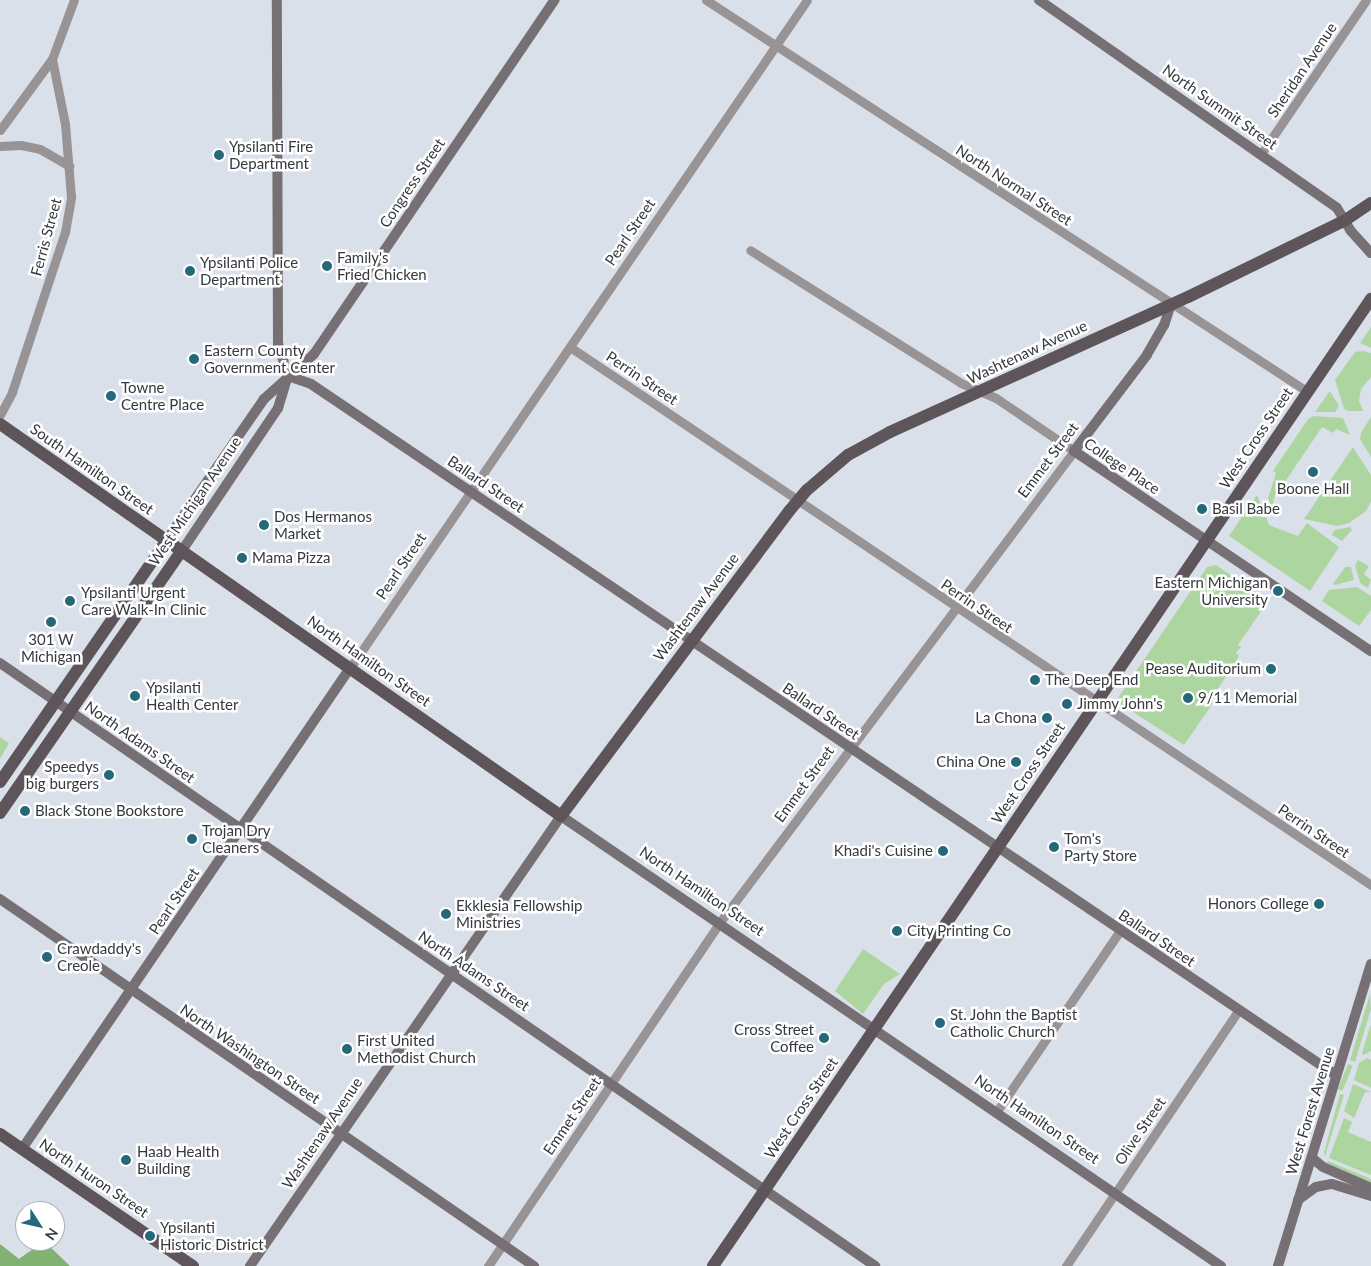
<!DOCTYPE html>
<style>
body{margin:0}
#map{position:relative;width:1371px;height:1266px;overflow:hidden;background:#dae0ea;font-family:Lato,sans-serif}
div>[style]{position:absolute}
.green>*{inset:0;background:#add5a0;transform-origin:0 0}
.forest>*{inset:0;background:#81b271}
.street>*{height:9px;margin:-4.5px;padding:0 4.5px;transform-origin:4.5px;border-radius:4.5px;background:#989496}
.secondary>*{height:10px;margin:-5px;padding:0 5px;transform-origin:5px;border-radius:5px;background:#766f73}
.primary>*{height:12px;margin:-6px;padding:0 6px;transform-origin:6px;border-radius:6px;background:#5d555a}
.dots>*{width:14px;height:14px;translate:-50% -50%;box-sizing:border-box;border:2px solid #fff;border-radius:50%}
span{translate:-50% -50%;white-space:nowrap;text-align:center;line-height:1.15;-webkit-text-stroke:5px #fff;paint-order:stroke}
.street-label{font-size:15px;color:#35383c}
.poi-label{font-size:15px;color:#35383c}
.left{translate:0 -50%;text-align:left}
.right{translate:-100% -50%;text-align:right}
.north{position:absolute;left:15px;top:1201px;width:50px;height:50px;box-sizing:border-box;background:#fff;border:1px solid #aeafb1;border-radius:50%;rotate:125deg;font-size:14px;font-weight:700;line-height:20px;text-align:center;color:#35383c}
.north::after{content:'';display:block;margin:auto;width:18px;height:22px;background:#25687a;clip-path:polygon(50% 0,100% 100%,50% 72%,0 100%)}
</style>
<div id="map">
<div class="green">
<i style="clip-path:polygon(1371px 327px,1371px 348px,1360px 343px)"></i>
<i style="clip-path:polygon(1363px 351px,1371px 353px,1371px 377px,1361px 389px,1359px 401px,1363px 411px,1349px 411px,1344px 409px,1335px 380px,1355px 352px)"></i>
<i style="clip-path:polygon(1330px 391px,1339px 406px,1335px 412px,1315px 412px)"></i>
<i style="clip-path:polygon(1314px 416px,1343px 418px,1350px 435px,1336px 429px,1333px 433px,1322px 427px,1274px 498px,1272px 507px,1268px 498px,1276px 473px,1273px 471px,1308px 419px)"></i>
<i style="clip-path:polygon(1371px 417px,1371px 457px,1360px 439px,1361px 433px)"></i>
<i style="clip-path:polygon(1353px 447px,1371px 475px,1371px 501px,1366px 511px,1349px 523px,1337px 526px,1304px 519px)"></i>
<i style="clip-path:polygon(1257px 495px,1269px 525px,1298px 536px,1307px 523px,1339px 547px,1310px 591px,1229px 536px)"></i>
<i style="clip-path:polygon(1350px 527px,1352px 530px,1342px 541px,1332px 535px,1334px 530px)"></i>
<i style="clip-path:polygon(1358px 560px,1369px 566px,1364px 574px,1371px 580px,1368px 588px,1360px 583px,1355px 565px)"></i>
<i style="clip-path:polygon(1216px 565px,1268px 601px,1238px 645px,1241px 647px,1236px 653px,1239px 656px,1210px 701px,1213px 703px,1184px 745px,1116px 701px,1207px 567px)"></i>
<i style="clip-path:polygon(1345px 567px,1351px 567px,1354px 580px,1335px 585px,1333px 584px)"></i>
<i style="clip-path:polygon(1357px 587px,1371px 596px,1371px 610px,1359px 626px,1322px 601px,1329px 590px)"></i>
<i style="clip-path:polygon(0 737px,9px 743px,0 759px)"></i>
<i style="clip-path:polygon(863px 949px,900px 974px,884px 984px,863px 1014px,835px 991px)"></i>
<i style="clip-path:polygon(1370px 994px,1371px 1009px,1355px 1062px,1350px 1060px)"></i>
<i style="clip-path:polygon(1371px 1024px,1371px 1051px,1363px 1055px,1362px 1053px)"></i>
<i style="clip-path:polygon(1367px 1058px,1371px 1060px,1371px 1088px,1354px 1080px,1359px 1063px)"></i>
<i style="left:1348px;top:1064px;width:5px;height:27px;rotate:22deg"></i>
<i style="clip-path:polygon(1353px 1084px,1371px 1092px,1365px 1092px,1354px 1118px,1344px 1111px)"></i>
<i style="clip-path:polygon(1340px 1094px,1344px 1095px,1325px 1156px,1324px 1152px)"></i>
<i style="clip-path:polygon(1344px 1118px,1352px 1122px,1348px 1132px,1371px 1142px,1371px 1175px,1329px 1158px)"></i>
<i style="clip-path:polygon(1328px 1161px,1371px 1179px,1371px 1183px,1326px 1163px)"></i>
</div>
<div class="forest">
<i style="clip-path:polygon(44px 1241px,70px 1266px,0 1266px,0 1244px,19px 1259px)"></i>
</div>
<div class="street">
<i style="left:706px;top:0;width:718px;rotate:33.07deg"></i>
<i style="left:0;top:130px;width:88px;rotate:-53.8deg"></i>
<i style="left:0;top:146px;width:21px;rotate:-3deg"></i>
<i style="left:21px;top:145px;width:19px;rotate:12deg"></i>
<i style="left:40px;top:149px;width:34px;rotate:30deg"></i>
<i style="left:1261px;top:154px;width:186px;rotate:-55.7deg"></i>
<i style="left:570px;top:347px;width:965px;rotate:33.89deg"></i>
<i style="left:0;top:415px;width:26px;rotate:-62deg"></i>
<i style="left:12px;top:392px;width:169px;rotate:-71.7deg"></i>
<i style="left:65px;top:232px;width:36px;rotate:-80deg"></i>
<i style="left:71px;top:197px;width:73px;rotate:-94.7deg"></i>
<i style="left:65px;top:124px;width:66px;rotate:-101.3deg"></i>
<i style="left:52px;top:59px;width:63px;rotate:-69.6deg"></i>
<i style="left:350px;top:668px;width:809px;rotate:-55.62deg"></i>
<i style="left:997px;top:1111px;width:218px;rotate:-55.7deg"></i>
<i style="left:488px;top:1266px;width:415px;rotate:-56deg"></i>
<i style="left:720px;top:922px;width:589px;rotate:-53.07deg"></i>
<i style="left:1074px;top:451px;width:94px;rotate:-145.8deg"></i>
<i style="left:996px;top:398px;width:38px;rotate:-157deg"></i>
<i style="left:961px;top:383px;width:249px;rotate:-147.8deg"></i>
<i style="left:1066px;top:1266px;width:308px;rotate:-56deg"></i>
</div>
<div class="secondary">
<i style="left:1039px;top:0;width:363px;rotate:34.9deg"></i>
<i style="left:1337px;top:208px;width:26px;rotate:59deg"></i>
<i style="left:1350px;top:230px;width:31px;rotate:48deg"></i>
<i style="left:1171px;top:304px;width:22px;rotate:108deg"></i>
<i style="left:1164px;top:325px;width:34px;rotate:120deg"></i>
<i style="left:1147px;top:355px;width:121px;rotate:127.2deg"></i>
<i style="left:1074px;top:451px;width:358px;rotate:34deg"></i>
<i style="left:288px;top:376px;width:24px;rotate:19deg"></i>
<i style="left:311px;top:384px;width:1236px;rotate:33.99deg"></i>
<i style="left:166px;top:541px;width:173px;rotate:-55.4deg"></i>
<i style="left:264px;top:399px;width:67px;rotate:-42deg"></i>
<i style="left:314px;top:354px;width:428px;rotate:-55.8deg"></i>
<i style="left:181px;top:552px;width:174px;rotate:-56deg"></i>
<i style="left:278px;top:408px;width:34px;rotate:-73deg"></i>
<i style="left:288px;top:376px;width:34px;rotate:-107deg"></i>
<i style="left:278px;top:344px;width:344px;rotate:-90.2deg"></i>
<i style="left:0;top:663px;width:1063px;rotate:34.57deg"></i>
<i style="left:0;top:899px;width:648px;rotate:34.5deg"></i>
<i style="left:22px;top:1149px;width:582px;rotate:-55.71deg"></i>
<i style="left:1312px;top:1158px;width:14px;rotate:39deg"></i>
<i style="left:1323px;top:1167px;width:52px;rotate:23.6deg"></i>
<i style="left:1298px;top:1200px;width:22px;rotate:-36deg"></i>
<i style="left:1316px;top:1187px;width:16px;rotate:-11deg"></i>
<i style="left:1332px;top:1184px;width:41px;rotate:17.1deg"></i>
<i style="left:250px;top:1266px;width:547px;rotate:-55.35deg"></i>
<i style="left:561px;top:816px;width:799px;rotate:34.29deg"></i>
<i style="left:1278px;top:1266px;width:316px;rotate:-72.9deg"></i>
</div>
<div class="primary">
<i style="left:0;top:424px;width:684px;rotate:34.94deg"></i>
<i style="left:561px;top:816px;width:382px;rotate:-53.2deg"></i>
<i style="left:790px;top:510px;width:26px;rotate:-50deg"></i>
<i style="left:807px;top:490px;width:54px;rotate:-40.5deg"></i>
<i style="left:848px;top:455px;width:48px;rotate:-28.7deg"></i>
<i style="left:890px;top:432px;width:327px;rotate:-24.4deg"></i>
<i style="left:1188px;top:297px;width:174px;rotate:-26deg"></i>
<i style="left:1344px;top:221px;width:32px;rotate:-34deg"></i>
<i style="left:0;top:782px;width:293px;rotate:-55.4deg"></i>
<i style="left:0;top:813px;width:318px;rotate:-55.3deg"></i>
<i style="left:0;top:1134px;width:234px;rotate:34.4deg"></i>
<i style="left:713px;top:1266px;width:1170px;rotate:-55.77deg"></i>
</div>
<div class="dots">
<i style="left:219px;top:155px;background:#25687a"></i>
<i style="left:327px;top:266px;background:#25687a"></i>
<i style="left:190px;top:271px;background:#25687a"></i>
<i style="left:194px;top:359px;background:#25687a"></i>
<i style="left:111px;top:396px;background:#25687a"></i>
<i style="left:1313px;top:472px;background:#25687a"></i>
<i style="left:1202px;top:509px;background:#25687a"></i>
<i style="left:264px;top:525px;background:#25687a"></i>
<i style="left:242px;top:558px;background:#25687a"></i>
<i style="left:1278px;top:591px;background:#25687a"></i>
<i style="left:70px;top:601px;background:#25687a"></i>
<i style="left:51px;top:622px;background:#25687a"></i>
<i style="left:1271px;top:669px;background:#25687a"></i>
<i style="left:1035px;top:680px;background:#25687a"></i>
<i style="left:135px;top:696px;background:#25687a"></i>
<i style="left:1188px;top:698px;background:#25687a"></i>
<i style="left:1067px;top:704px;background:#25687a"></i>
<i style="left:1047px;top:718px;background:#25687a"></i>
<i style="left:1016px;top:762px;background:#25687a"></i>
<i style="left:109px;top:775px;background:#25687a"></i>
<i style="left:25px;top:811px;background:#25687a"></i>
<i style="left:192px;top:839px;background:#25687a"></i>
<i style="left:1054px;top:847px;background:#25687a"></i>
<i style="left:943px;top:851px;background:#25687a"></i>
<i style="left:1319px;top:904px;background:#25687a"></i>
<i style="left:446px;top:914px;background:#25687a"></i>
<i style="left:897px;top:931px;background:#25687a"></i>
<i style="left:47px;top:957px;background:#25687a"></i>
<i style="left:940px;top:1023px;background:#25687a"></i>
<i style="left:824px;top:1038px;background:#25687a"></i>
<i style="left:347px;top:1049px;background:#25687a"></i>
<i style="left:126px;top:1160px;background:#25687a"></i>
<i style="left:150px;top:1236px;background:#25687a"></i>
</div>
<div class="street-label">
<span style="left:1302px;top:70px;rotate:-56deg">Sheridan Avenue</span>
<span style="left:1220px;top:107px;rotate:35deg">North Summit Street</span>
<span style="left:412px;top:183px;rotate:-56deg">Congress Street</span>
<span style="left:1014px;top:185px;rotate:33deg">North Normal Street</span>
<span style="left:630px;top:232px;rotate:-56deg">Pearl Street</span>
<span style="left:46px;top:237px;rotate:-75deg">Ferris Street</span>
<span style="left:1027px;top:352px;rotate:-25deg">Washtenaw Avenue</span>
<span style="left:642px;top:378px;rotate:34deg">Perrin Street</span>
<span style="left:1256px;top:438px;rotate:-56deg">West Cross Street</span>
<span style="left:1048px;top:460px;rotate:-53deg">Emmet Street</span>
<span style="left:1122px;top:466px;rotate:34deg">College Place</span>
<span style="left:92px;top:469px;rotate:35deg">South Hamilton Street</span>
<span style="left:486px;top:484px;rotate:34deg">Ballard Street</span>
<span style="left:195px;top:501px;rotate:-56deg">West Michigan Avenue</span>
<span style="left:401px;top:566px;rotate:-56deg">Pearl Street</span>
<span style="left:977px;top:606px;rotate:34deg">Perrin Street</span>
<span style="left:696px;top:607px;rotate:-53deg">Washtenaw Avenue</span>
<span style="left:369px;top:661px;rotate:35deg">North Hamilton Street</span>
<span style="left:821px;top:711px;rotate:34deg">Ballard Street</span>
<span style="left:140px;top:742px;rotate:35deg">North Adams Street</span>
<span style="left:1028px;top:773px;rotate:-56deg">West Cross Street</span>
<span style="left:804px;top:784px;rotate:-54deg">Emmet Street</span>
<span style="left:1314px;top:831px;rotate:34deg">Perrin Street</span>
<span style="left:702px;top:891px;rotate:34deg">North Hamilton Street</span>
<span style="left:174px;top:901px;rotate:-56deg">Pearl Street</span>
<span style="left:1157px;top:938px;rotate:34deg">Ballard Street</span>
<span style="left:474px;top:971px;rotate:34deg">North Adams Street</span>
<span style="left:250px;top:1054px;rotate:34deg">North Washington Street</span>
<span style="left:801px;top:1108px;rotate:-56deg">West Cross Street</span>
<span style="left:1310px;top:1111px;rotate:-73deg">West Forest Avenue</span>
<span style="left:572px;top:1116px;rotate:-56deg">Emmet Street</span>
<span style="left:1037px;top:1119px;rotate:34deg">North Hamilton Street</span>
<span style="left:1140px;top:1131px;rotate:-56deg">Olive Street</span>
<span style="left:322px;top:1133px;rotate:-56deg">Washtenaw Avenue</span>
<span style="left:94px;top:1178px;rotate:34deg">North Huron Street</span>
</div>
<div class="poi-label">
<span class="left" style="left:229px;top:155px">Ypsilanti Fire<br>Department</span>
<span class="left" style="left:337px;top:266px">Family's<br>Fried Chicken</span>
<span class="left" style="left:200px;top:271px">Ypsilanti Police<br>Department</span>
<span class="left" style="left:204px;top:359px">Eastern County<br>Government Center</span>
<span class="left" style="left:121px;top:396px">Towne<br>Centre Place</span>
<span style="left:1313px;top:489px">Boone Hall</span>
<span class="left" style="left:1212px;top:509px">Basil Babe</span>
<span class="left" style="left:274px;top:525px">Dos Hermanos<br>Market</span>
<span class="left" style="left:252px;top:558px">Mama Pizza</span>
<span class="right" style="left:1268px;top:591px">Eastern Michigan<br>University</span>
<span class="left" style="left:81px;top:601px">Ypsilanti Urgent<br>Care Walk-In Clinic</span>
<span style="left:51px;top:648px">301 W<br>Michigan</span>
<span class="right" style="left:1261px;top:669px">Pease Auditorium</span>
<span class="left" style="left:1045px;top:680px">The Deep End</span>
<span class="left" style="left:146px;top:696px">Ypsilanti<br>Health Center</span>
<span class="left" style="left:1198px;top:698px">9/11 Memorial</span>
<span class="left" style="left:1077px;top:704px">Jimmy John's</span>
<span class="right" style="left:1037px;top:718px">La Chona</span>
<span class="right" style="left:1006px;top:762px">China One</span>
<span class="right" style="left:99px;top:775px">Speedys<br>big burgers</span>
<span class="left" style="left:35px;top:811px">Black Stone Bookstore</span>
<span class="left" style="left:202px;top:839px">Trojan Dry<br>Cleaners</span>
<span class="left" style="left:1064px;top:847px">Tom's<br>Party Store</span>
<span class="right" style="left:933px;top:851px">Khadi's Cuisine</span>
<span class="right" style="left:1309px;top:904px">Honors College</span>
<span class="left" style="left:456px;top:914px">Ekklesia Fellowship<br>Ministries</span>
<span class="left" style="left:907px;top:931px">City Printing Co</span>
<span class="left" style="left:57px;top:957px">Crawdaddy's<br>Creole</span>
<span class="left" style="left:950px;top:1023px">St. John the Baptist<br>Catholic Church</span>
<span class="right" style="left:814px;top:1038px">Cross Street<br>Coffee</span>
<span class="left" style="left:357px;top:1049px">First United<br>Methodist Church</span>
<span class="left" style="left:137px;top:1160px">Haab Health<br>Building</span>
<span class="left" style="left:160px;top:1236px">Ypsilanti<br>Historic District</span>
</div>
<div class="north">N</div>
</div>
